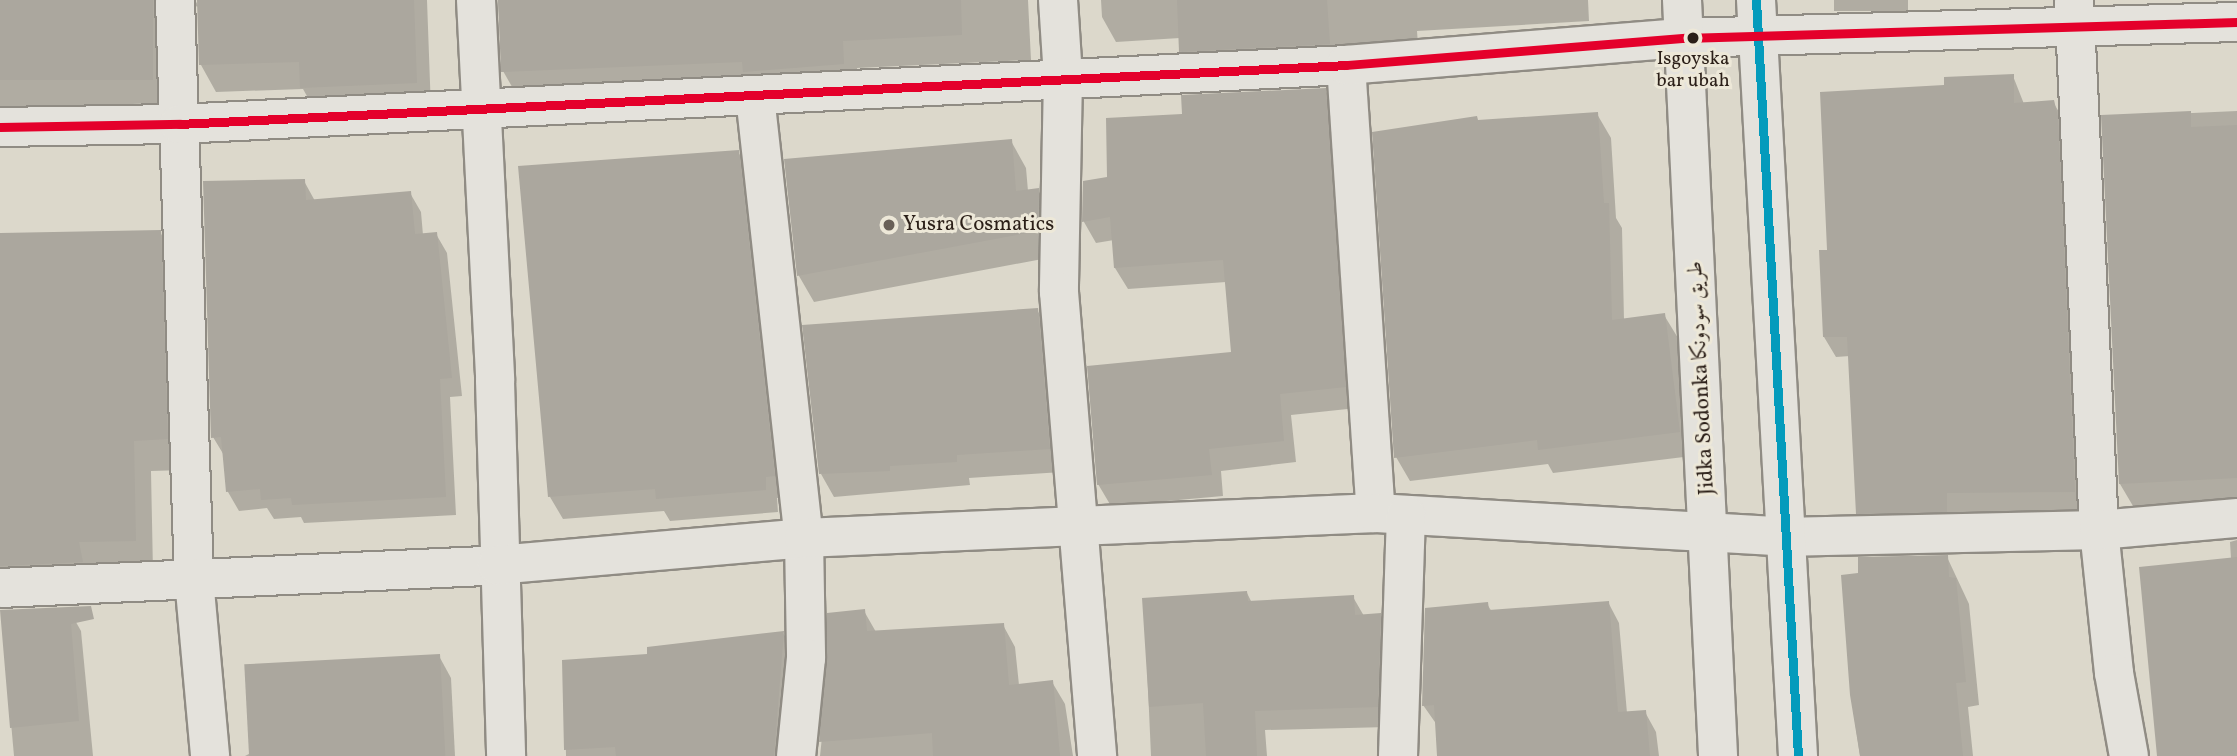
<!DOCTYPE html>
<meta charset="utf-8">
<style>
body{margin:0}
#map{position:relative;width:2237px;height:756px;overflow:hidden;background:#dcd8cb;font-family:Vollkorn,Amiri,serif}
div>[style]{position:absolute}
.shadow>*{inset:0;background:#0003;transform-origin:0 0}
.building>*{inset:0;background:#aba79e;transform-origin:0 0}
.roads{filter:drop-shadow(2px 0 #908c84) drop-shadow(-2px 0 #908c84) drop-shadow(0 2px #908c84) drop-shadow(0 -2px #908c84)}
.minor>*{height:38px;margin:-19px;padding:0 19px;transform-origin:19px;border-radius:19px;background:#e4e2dc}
.tertiary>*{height:38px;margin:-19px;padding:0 19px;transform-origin:19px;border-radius:19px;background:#e4e2dc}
.secondary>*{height:38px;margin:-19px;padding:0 19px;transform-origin:19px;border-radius:19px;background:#e4e2dc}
.bus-1>*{height:9px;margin:-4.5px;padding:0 4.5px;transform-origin:4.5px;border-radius:4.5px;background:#049bbc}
.bus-2>*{height:9px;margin:-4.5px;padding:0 4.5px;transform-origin:4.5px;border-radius:4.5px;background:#e4002b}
.dots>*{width:19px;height:19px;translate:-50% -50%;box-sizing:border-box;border:4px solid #ede8d8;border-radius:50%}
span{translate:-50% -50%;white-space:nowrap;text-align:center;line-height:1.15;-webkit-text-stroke:6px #ede8d8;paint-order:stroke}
.bus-label{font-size:19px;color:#2b1f18}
.poi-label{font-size:21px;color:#2b1f18}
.left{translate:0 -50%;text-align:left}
.street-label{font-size:21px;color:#2b1f18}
</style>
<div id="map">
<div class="shadow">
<i style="clip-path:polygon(0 0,195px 0,199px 7px,199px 0,427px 0,431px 110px,317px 114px,303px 89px,216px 92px,201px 65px,199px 7px,191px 5px,169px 103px,21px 107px,21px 121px,0 121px)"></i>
<i style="clip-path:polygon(498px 0,1028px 0,1031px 60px,857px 68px,859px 91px,519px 99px,503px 71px)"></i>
<i style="clip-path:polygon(1101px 0,1588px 0,1589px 21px,1417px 31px,1419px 58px,1195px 75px,1181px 51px,1180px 38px,1116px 42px,1102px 17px)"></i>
<i style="left:1834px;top:0;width:74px;height:11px"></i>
<i style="clip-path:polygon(2013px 76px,2024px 104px,2053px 102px,2065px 122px,2086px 511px,1957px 512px,1958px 531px,1869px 533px,1858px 513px,1850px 356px,1836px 357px,1824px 337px,1829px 251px,1946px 87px)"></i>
<i style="clip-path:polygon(1325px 90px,1337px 111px,1357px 408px,1291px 415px,1296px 462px,1221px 471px,1223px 496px,1111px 506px,1098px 484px,1233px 354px,1226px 282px,1128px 289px,1115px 268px,1114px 240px,1096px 243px,1084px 222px,1085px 183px,1109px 179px,1184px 115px)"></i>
<i style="clip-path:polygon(2237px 111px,2237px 514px,2230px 501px,2133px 506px,2120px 484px,2103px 117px)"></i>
<i style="clip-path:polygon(1597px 114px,1611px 138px,1616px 218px,1622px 228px,1624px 320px,1664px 315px,1678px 338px,1692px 456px,1553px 473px,1548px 464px,1410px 481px,1396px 457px,1479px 122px)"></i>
<i style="clip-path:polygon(1011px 141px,1026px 168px,1028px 191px,1038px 190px,1053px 216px,1053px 257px,814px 302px,799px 276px,786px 161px)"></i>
<i style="clip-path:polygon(738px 152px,751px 174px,787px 498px,777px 498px,778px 512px,670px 521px,664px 511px,563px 519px,550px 497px)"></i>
<i style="clip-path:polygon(304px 181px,315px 201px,410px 193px,421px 212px,423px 235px,436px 234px,447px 253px,462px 396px,450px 397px,456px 515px,304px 523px,301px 517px,274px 519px,267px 508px,239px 511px,228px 492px,225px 457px,213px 437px)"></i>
<i style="clip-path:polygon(160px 232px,178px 263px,184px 470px,151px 471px,153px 571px,0 575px,0 235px)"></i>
<i style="clip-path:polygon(1037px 310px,1051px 333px,1062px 472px,969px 478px,970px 485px,834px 497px,821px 474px)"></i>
<i style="clip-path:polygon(2237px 540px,2237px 756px,2158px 756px,2231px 559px,2230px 542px)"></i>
<i style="clip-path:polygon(1947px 557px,1969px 604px,1979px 705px,1968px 707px,1973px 756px,1860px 756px,1851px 695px)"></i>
<i style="clip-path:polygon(1247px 593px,1252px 603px,1353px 597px,1364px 616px,1380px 614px,1391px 634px,1388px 727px,1265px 730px,1267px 756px,1151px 756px,1144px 599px)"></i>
<i style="clip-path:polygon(1608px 602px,1619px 623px,1627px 713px,1645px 712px,1656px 732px,1659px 756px,1439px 756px,1437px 725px,1423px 705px,1487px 604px,1492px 612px)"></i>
<i style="clip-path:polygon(68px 608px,81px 631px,93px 756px,14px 756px,1px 611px)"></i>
<i style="clip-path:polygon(864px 611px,876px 632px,1003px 625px,1015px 647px,1019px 685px,1052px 682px,1065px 704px,1073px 756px,820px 756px,830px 660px)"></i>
<i style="clip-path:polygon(783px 633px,796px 655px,788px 756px,566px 756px,564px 662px,649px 656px)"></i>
<i style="clip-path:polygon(439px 656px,451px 678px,455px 756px,245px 756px)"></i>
</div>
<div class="building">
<i style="left:0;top:0;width:153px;height:80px"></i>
<i style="clip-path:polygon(197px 0,414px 0,417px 83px,300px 88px,299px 62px,199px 65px)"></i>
<i style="clip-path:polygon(498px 0,961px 0,962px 35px,843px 41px,844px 64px,743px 72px,742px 62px,501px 72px)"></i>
<i style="clip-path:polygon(1177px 0,1327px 0,1330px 44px,1179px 52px)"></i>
<i style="clip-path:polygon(2014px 74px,2014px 103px,2054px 100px,2058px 117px,2075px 492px,1947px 493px,1947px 512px,1856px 514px,1847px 337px,1823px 337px,1819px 250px,1827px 250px,1820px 92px,1944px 85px,1944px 77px)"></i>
<i style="clip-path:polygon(1326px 88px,1346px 387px,1280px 394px,1284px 441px,1209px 449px,1212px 475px,1097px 485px,1087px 366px,1231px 352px,1223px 260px,1114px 268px,1110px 217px,1082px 222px,1083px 181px,1107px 177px,1106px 118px,1182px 114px,1181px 95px)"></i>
<i style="clip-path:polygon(2191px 111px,2191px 127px,2237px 125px,2237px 478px,2119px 484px,2101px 115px)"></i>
<i style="clip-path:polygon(1598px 112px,1604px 203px,1609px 203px,1612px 320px,1665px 313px,1680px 432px,1538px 450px,1537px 440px,1394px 458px,1372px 132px,1477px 116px,1478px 120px)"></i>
<i style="clip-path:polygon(1012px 139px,1016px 191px,1039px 188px,1038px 231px,797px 276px,784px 159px)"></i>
<i style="clip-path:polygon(739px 150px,775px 476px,766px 477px,766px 490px,656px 499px,655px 489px,548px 497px,518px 166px)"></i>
<i style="clip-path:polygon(305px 179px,306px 200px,411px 191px,415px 234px,437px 232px,452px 378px,440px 379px,446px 497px,292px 505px,291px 498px,261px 500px,260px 489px,226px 492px,221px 437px,211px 438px,203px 181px)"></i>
<i style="clip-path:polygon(161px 230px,168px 439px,134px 441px,136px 541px,79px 542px,83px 562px,0 566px,0 233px)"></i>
<i style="clip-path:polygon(1038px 308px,1050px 449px,957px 455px,957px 462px,890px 466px,890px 471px,819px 474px,802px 325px)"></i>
<i style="clip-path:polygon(1948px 555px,1949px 577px,1956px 578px,1966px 682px,1956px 683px,1963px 756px,1860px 756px,1850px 695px,1841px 575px,1858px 573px,1858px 557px)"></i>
<i style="clip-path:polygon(2237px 557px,2237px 756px,2157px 756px,2139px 567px)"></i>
<i style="clip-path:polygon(1247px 591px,1248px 601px,1354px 595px,1355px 615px,1381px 613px,1378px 707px,1255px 711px,1257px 756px,1206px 756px,1203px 703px,1149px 707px,1142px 598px)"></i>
<i style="clip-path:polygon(1609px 601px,1618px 712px,1646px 710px,1650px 756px,1437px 756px,1434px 705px,1422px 706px,1425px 608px,1488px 602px,1489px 610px)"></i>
<i style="clip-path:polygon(91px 606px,94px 619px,71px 624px,79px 721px,10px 728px,0 610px)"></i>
<i style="clip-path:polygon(865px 609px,867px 631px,1004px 623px,1009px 685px,1053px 680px,1060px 756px,933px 756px,932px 733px,819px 742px,827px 613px)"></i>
<i style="clip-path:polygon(784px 631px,774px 756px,616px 756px,615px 747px,564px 750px,562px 660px,647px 654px,647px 647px)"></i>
<i style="left:440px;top:654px;width:102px;height:196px;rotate:87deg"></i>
</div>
<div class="roads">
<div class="minor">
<i style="left:175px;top:0;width:579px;rotate:88.12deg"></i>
<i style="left:194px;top:579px;width:178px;rotate:84.8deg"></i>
<i style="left:476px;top:0;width:381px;rotate:87.1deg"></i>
<i style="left:495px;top:381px;width:375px;rotate:88.3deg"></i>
<i style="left:1058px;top:0;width:77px;rotate:86.3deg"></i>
<i style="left:1063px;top:77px;width:215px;rotate:91.1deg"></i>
<i style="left:1059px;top:292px;width:466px;rotate:85.3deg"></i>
<i style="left:2074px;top:0;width:531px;rotate:87.3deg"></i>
<i style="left:2099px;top:530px;width:144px;rotate:84deg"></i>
<i style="left:2114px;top:673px;width:84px;rotate:79.8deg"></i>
<i style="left:1346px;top:65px;width:449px;rotate:86.2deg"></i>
<i style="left:755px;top:96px;width:445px;rotate:83.7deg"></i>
<i style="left:804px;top:538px;width:120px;rotate:89deg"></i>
<i style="left:806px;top:658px;width:99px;rotate:95.8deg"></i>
<i style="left:0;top:588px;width:498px;rotate:-2.6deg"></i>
<i style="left:497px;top:565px;width:308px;rotate:-5deg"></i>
<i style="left:804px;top:538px;width:573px;rotate:-2.5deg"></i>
<i style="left:1376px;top:513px;width:412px;rotate:3.3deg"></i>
<i style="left:1787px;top:537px;width:312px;rotate:-1.3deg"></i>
<i style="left:2099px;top:530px;width:139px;rotate:-5deg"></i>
<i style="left:1398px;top:756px;width:241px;rotate:-88.1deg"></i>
</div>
<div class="tertiary">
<i style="left:0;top:127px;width:179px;rotate:-1deg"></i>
<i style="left:179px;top:124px;width:1168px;rotate:-2.89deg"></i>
<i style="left:1346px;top:65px;width:339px;rotate:-4.6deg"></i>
<i style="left:1684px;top:38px;width:553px;rotate:-1.66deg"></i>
</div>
<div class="secondary">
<i style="left:1682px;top:0;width:757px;rotate:87.27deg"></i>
<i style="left:1756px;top:0;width:757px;rotate:86.82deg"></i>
</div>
</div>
<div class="bus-1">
<i style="left:1756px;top:0;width:757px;rotate:86.82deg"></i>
</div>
<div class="bus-2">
<i style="left:0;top:127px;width:179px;rotate:-1deg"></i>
<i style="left:179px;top:124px;width:1168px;rotate:-2.89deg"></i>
<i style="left:1346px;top:65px;width:339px;rotate:-4.6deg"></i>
<i style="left:1684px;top:38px;width:553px;rotate:-1.66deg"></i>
</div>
<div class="dots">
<i style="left:1693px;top:38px;background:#2b1f18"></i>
<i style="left:889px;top:225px;background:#696057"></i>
</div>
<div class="bus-label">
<span style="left:1693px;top:71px">Isgoyska<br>bar ubah</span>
</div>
<div class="poi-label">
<span class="left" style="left:903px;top:225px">Yusra Cosmatics</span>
</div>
<div class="street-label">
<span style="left:1702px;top:378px;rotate:-93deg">Jidka Sodonka طريق سودونكا</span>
</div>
</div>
